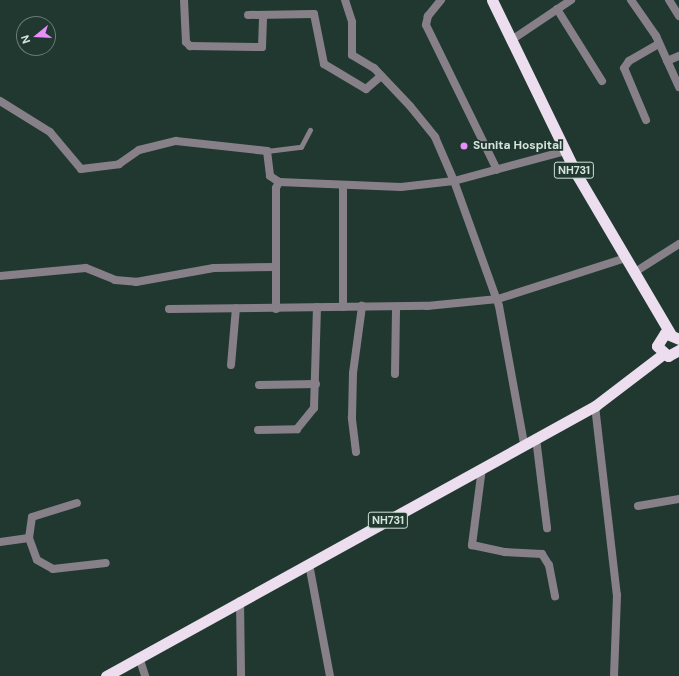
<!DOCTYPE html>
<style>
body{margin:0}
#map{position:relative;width:679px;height:676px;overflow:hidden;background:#20382f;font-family:"DM Sans",sans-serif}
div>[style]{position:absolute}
.service>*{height:4.5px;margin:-2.25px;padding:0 2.25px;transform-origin:2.25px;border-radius:2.25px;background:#878089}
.minor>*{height:8px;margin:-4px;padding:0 4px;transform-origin:4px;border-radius:4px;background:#878089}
.trunk>*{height:11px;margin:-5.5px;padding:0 5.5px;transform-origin:5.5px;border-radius:5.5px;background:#ecdeee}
.dots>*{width:11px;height:11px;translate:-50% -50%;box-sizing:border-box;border:2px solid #20382f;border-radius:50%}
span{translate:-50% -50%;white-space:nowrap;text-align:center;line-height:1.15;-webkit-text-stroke:3.5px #20382f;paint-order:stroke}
.shield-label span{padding:1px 3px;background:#20382f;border:1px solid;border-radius:3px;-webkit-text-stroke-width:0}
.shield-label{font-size:11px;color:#d4e3dc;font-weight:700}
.poi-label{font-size:12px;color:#d4e3dc;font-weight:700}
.left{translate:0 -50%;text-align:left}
.north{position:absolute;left:16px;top:16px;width:40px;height:40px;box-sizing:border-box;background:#20382f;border:1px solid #687c74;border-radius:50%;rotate:252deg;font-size:11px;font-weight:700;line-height:16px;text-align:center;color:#d4e3dc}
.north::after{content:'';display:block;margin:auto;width:14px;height:18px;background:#ea8dfd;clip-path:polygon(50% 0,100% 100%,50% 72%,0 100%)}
</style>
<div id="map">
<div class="service">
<i style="left:267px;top:151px;width:34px;rotate:-7deg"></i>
<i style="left:301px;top:147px;width:19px;rotate:-62deg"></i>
</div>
<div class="minor">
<i style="left:184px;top:0;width:42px;rotate:87.3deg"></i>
<i style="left:186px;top:42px;width:6px;rotate:45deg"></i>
<i style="left:190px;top:46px;width:72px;rotate:0.8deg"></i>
<i style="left:262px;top:47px;width:32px;rotate:-88deg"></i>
<i style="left:345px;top:0;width:23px;rotate:72deg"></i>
<i style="left:352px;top:22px;width:33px;rotate:90deg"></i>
<i style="left:352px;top:55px;width:26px;rotate:31deg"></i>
<i style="left:374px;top:68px;width:52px;rotate:46.5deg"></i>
<i style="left:410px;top:106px;width:40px;rotate:51deg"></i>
<i style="left:435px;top:137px;width:48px;rotate:66.6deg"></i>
<i style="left:454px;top:181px;width:133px;rotate:70.2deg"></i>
<i style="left:499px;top:306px;width:140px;rotate:79.7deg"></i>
<i style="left:441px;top:0;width:21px;rotate:129deg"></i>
<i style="left:428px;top:16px;width:9px;rotate:103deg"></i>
<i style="left:426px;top:25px;width:161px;rotate:63.9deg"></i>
<i style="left:631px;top:0;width:44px;rotate:55.2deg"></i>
<i style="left:656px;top:36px;width:56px;rotate:65.7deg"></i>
<i style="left:669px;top:0;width:19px;rotate:58deg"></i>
<i style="left:557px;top:9px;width:85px;rotate:58deg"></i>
<i style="left:248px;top:15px;width:66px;rotate:-0.9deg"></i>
<i style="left:314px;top:14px;width:51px;rotate:78.7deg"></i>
<i style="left:324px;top:64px;width:49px;rotate:30.8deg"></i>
<i style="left:366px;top:89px;width:20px;rotate:-41deg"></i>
<i style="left:513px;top:39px;width:70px;rotate:-33.9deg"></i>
<i style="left:667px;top:61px;width:13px;rotate:-23deg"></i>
<i style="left:0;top:101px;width:59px;rotate:31.8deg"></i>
<i style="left:50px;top:132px;width:48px;rotate:50deg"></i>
<i style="left:81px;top:169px;width:38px;rotate:-7deg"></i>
<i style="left:119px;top:164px;width:24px;rotate:-35deg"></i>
<i style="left:139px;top:150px;width:38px;rotate:-14deg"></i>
<i style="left:176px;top:141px;width:92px;rotate:6.3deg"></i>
<i style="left:267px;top:151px;width:25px;rotate:83deg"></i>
<i style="left:270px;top:176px;width:11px;rotate:34deg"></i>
<i style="left:646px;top:120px;width:56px;rotate:-112.9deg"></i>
<i style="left:624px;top:68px;width:9px;rotate:-54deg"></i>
<i style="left:629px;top:61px;width:34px;rotate:-30deg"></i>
<i style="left:635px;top:272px;width:52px;rotate:-32.5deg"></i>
<i style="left:0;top:276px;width:86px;rotate:-5.3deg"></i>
<i style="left:86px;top:268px;width:31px;rotate:22deg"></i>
<i style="left:115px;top:280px;width:21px;rotate:5deg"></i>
<i style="left:136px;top:282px;width:79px;rotate:-10.2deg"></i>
<i style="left:214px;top:268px;width:62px;rotate:-0.9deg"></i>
<i style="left:343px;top:307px;width:120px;rotate:-90deg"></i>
<i style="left:169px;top:309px;width:258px;rotate:-0.7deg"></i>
<i style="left:427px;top:306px;width:71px;rotate:-5.6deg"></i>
<i style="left:498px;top:299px;width:134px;rotate:-17.8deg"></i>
<i style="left:276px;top:309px;width:121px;rotate:-90deg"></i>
<i style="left:276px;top:188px;width:7px;rotate:-63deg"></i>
<i style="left:279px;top:182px;width:122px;rotate:2.3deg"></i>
<i style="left:401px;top:187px;width:53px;rotate:-6.5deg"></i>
<i style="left:454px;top:181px;width:115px;rotate:-15.1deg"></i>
<i style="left:231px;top:365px;width:57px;rotate:-85deg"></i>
<i style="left:395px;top:374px;width:67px;rotate:-89.1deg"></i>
<i style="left:259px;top:385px;width:57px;rotate:-1deg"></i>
<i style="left:595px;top:406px;width:190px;rotate:83.4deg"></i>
<i style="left:617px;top:595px;width:81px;rotate:92.1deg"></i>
<i style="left:258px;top:430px;width:39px;rotate:-1deg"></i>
<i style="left:297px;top:429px;width:27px;rotate:-51deg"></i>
<i style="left:314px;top:408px;width:101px;rotate:-88.3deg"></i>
<i style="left:536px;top:438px;width:91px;rotate:83deg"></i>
<i style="left:356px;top:452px;width:35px;rotate:-97deg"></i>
<i style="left:352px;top:417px;width:44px;rotate:-88.7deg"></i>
<i style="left:353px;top:373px;width:68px;rotate:-82.3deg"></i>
<i style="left:482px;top:468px;width:78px;rotate:97.4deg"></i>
<i style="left:472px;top:545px;width:34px;rotate:12deg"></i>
<i style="left:505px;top:552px;width:37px;rotate:3deg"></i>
<i style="left:542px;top:554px;width:13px;rotate:58deg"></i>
<i style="left:549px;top:565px;width:32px;rotate:79deg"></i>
<i style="left:638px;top:506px;width:42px;rotate:-9.7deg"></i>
<i style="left:29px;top:538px;width:23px;rotate:70deg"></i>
<i style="left:37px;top:560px;width:18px;rotate:29deg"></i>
<i style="left:53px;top:569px;width:53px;rotate:-6.5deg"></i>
<i style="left:0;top:542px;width:29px;rotate:-8deg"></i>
<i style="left:29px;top:538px;width:21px;rotate:-82deg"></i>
<i style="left:32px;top:517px;width:47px;rotate:-17.3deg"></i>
<i style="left:309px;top:564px;width:114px;rotate:79.4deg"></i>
<i style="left:240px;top:601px;width:75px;rotate:89.2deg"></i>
<i style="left:139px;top:657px;width:20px;rotate:72deg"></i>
</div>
<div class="trunk">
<i style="left:492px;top:0;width:195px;rotate:64.1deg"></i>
<i style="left:577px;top:175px;width:183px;rotate:59.5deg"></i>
<i style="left:679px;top:339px;width:15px;rotate:-157deg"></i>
<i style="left:665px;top:333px;width:15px;rotate:122deg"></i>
<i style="left:657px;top:346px;width:15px;rotate:42deg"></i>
<i style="left:668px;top:356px;width:13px;rotate:-29deg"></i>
<i style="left:106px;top:676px;width:559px;rotate:-28.91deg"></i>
<i style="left:595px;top:406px;width:86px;rotate:-37.4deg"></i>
</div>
<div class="dots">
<i style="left:464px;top:146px;background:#ea8dfd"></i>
</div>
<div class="shield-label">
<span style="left:574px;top:170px">NH731</span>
<span style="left:388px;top:520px">NH731</span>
</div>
<div class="poi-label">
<span class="left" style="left:473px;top:146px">Sunita Hospital</span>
</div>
<div class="north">N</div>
</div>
